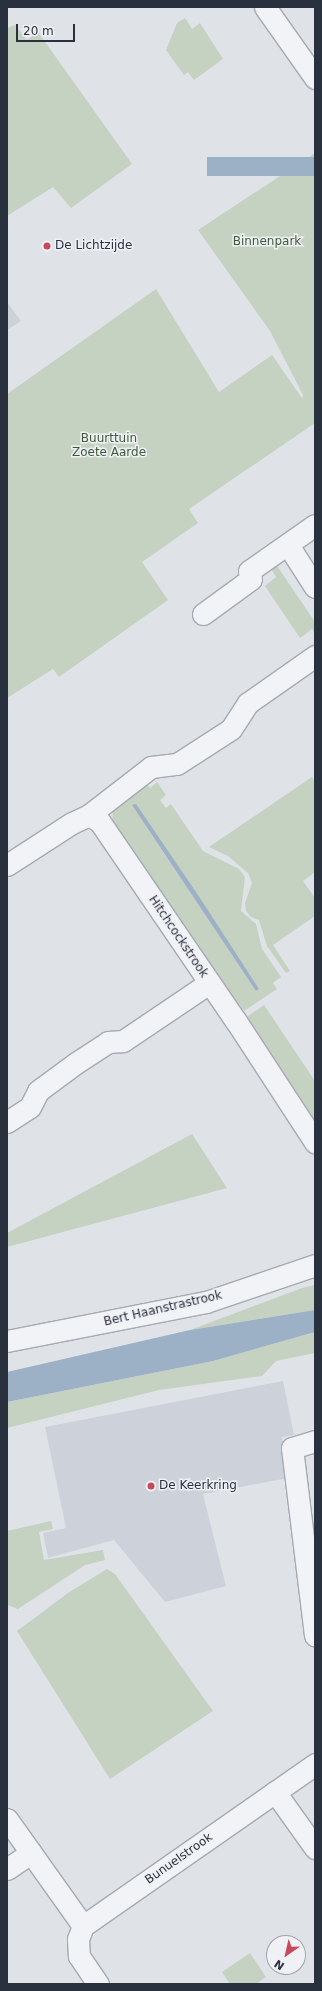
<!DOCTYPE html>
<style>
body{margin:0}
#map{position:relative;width:322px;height:1991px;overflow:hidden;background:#dfe3e8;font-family:"DejaVu Sans",sans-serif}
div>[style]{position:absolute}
.built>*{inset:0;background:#cdd2da}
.green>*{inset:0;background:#c5d1c1}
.water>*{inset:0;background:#9cb0c6;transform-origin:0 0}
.roads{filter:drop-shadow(1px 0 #a5aab2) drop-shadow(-1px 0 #a5aab2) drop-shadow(0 1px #a5aab2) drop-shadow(0 -1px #a5aab2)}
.minor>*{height:21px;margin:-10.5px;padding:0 10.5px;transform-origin:10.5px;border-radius:10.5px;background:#f2f3f6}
.dots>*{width:11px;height:11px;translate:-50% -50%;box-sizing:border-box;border:2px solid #eff1f5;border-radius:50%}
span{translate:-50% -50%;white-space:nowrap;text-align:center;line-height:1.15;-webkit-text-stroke:3px #eff1f5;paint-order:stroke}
.park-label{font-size:12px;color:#3d5937}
.poi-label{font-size:12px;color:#29303e}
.left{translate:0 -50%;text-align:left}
.street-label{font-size:12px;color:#29303e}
.frame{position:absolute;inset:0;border:8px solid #29303e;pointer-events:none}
.north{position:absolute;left:266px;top:1935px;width:40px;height:40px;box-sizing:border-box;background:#eff1f5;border:1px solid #a0a4ac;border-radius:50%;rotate:214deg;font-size:11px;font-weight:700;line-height:16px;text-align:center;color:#29303e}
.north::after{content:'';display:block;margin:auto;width:14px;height:18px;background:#c8495b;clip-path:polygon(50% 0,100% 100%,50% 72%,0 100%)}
.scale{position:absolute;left:16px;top:24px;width:59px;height:18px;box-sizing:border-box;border:2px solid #29303e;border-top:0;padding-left:5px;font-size:12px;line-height:14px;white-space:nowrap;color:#29303e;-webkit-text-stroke:3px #eff1f5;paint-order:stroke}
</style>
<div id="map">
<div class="built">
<i style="clip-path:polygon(7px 302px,21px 321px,7px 330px)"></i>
<i style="clip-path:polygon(283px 1381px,294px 1435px,282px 1437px,288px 1478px,203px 1494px,226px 1586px,165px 1602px,114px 1540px,48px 1558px,43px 1533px,66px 1528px,45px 1427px)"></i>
</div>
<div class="green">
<i style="clip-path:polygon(185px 18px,192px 29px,200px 23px,223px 59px,194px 80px,188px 72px,184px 75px,166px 50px,177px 23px)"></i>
<i style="clip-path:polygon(15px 25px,27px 40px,38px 32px,132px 164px,71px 208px,53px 187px,7px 216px,7px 28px)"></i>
<i style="clip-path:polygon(315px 153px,315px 423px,189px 509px,198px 523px,142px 562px,168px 600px,59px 677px,53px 669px,7px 698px,7px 394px,156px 289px,219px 392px,272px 355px,302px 398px,303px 395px,270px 331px,198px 230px)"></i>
<i style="clip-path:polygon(275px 563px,315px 622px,314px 632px,312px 629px,300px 638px,265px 586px,276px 577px,270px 567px)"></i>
<i style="clip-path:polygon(312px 777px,315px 781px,315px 872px,303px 881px,315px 898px,315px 916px,273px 945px,290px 971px,286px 973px,267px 946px,259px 920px,251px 917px,246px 911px,245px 903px,252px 883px,248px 873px,228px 856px,209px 847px)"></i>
<i style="clip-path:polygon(evenodd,146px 782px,150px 788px,157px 782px,166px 795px,160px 800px,166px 808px,171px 804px,203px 851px,239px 869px,245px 877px,241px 911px,256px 924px,262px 949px,281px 977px,273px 983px,277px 989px,244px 1011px,239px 1004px,235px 1006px,112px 825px,113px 808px,146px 782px,132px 805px,259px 989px,256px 991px,132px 805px)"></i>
<i style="clip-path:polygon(264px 1005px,315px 1081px,315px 1124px,244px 1019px)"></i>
<i style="clip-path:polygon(192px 1134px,227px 1188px,7px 1247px,7px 1233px)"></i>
<i style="clip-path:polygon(315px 1285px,315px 1310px,190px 1330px,302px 1288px)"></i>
<i style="clip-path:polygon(315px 1332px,315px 1353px,276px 1361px,262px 1376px,159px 1390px,7px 1428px,7px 1402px,213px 1361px)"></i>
<i style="clip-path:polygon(51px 1521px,53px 1529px,39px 1532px,44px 1560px,103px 1550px,105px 1560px,85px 1565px,18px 1609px,7px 1605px,7px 1531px)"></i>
<i style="clip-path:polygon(107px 1569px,115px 1574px,213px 1711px,110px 1779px,17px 1631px,68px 1593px)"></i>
<i style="clip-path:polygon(250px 1953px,266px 1977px,256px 1984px,230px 1984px,222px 1972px)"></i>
</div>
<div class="water">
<i style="left:315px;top:157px;width:19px;height:108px;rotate:90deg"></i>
<i style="clip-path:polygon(136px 804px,198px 895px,259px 989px,256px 991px,132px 805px)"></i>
<i style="clip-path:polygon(315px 1310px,315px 1332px,213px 1361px,7px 1402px,7px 1372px,190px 1330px)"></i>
</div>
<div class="roads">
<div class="minor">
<i style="left:265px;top:7px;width:87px;rotate:54.8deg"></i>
<i style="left:288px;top:545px;width:50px;rotate:57.3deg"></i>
<i style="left:203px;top:614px;width:59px;rotate:-36.1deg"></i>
<i style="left:251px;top:579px;width:8px;rotate:-104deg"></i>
<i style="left:249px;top:571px;width:80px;rotate:-34.9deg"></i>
<i style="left:89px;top:815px;width:78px;rotate:-37.7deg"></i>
<i style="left:151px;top:767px;width:26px;rotate:-7deg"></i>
<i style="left:177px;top:764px;width:64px;rotate:-32.9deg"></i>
<i style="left:231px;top:729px;width:31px;rotate:-57deg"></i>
<i style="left:248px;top:703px;width:82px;rotate:-35deg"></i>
<i style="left:7px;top:865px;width:77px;rotate:-32.9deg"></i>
<i style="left:72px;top:823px;width:19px;rotate:-25deg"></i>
<i style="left:89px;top:815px;width:13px;rotate:32deg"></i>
<i style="left:100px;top:822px;width:241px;rotate:55.7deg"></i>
<i style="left:236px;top:1021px;width:145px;rotate:56.9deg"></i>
<i style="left:7px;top:1122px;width:27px;rotate:-33deg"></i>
<i style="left:30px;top:1107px;width:18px;rotate:-63deg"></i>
<i style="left:38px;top:1091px;width:47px;rotate:-36.4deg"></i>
<i style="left:76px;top:1063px;width:38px;rotate:-33deg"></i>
<i style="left:108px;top:1042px;width:15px;rotate:-4deg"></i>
<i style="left:123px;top:1041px;width:104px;rotate:-34deg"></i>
<i style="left:7px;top:1341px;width:203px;rotate:-11.1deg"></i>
<i style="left:206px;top:1302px;width:115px;rotate:-18.7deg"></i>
<i style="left:315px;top:1441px;width:24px;rotate:163deg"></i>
<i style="left:292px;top:1448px;width:189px;rotate:83deg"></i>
<i style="left:275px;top:1792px;width:69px;rotate:54.5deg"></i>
<i style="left:7px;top:1819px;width:131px;rotate:54.6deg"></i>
<i style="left:7px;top:1869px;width:29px;rotate:-34deg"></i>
<i style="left:83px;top:1926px;width:283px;rotate:-34.9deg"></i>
<i style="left:83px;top:1926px;width:14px;rotate:111deg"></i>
<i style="left:78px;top:1939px;width:17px;rotate:87deg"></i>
<i style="left:79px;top:1956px;width:34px;rotate:56deg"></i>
</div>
</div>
<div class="dots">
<i style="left:47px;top:246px;background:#c8495b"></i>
<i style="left:151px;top:1486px;background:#c8495b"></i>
</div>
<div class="park-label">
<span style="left:267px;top:242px">Binnenpark</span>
<span style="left:109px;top:446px">Buurttuin<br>Zoete Aarde</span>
</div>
<div class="poi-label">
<span class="left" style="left:55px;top:246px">De Lichtzijde</span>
<span class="left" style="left:159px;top:1486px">De Keerkring</span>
</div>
<div class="street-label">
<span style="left:178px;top:937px;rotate:56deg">Hitchcockstrook</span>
<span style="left:163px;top:1309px;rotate:-13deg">Bert Haanstrastrook</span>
<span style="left:179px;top:1859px;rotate:-35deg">Bunuelstrook</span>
</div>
<div class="frame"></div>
<div class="north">N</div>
<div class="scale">20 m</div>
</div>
